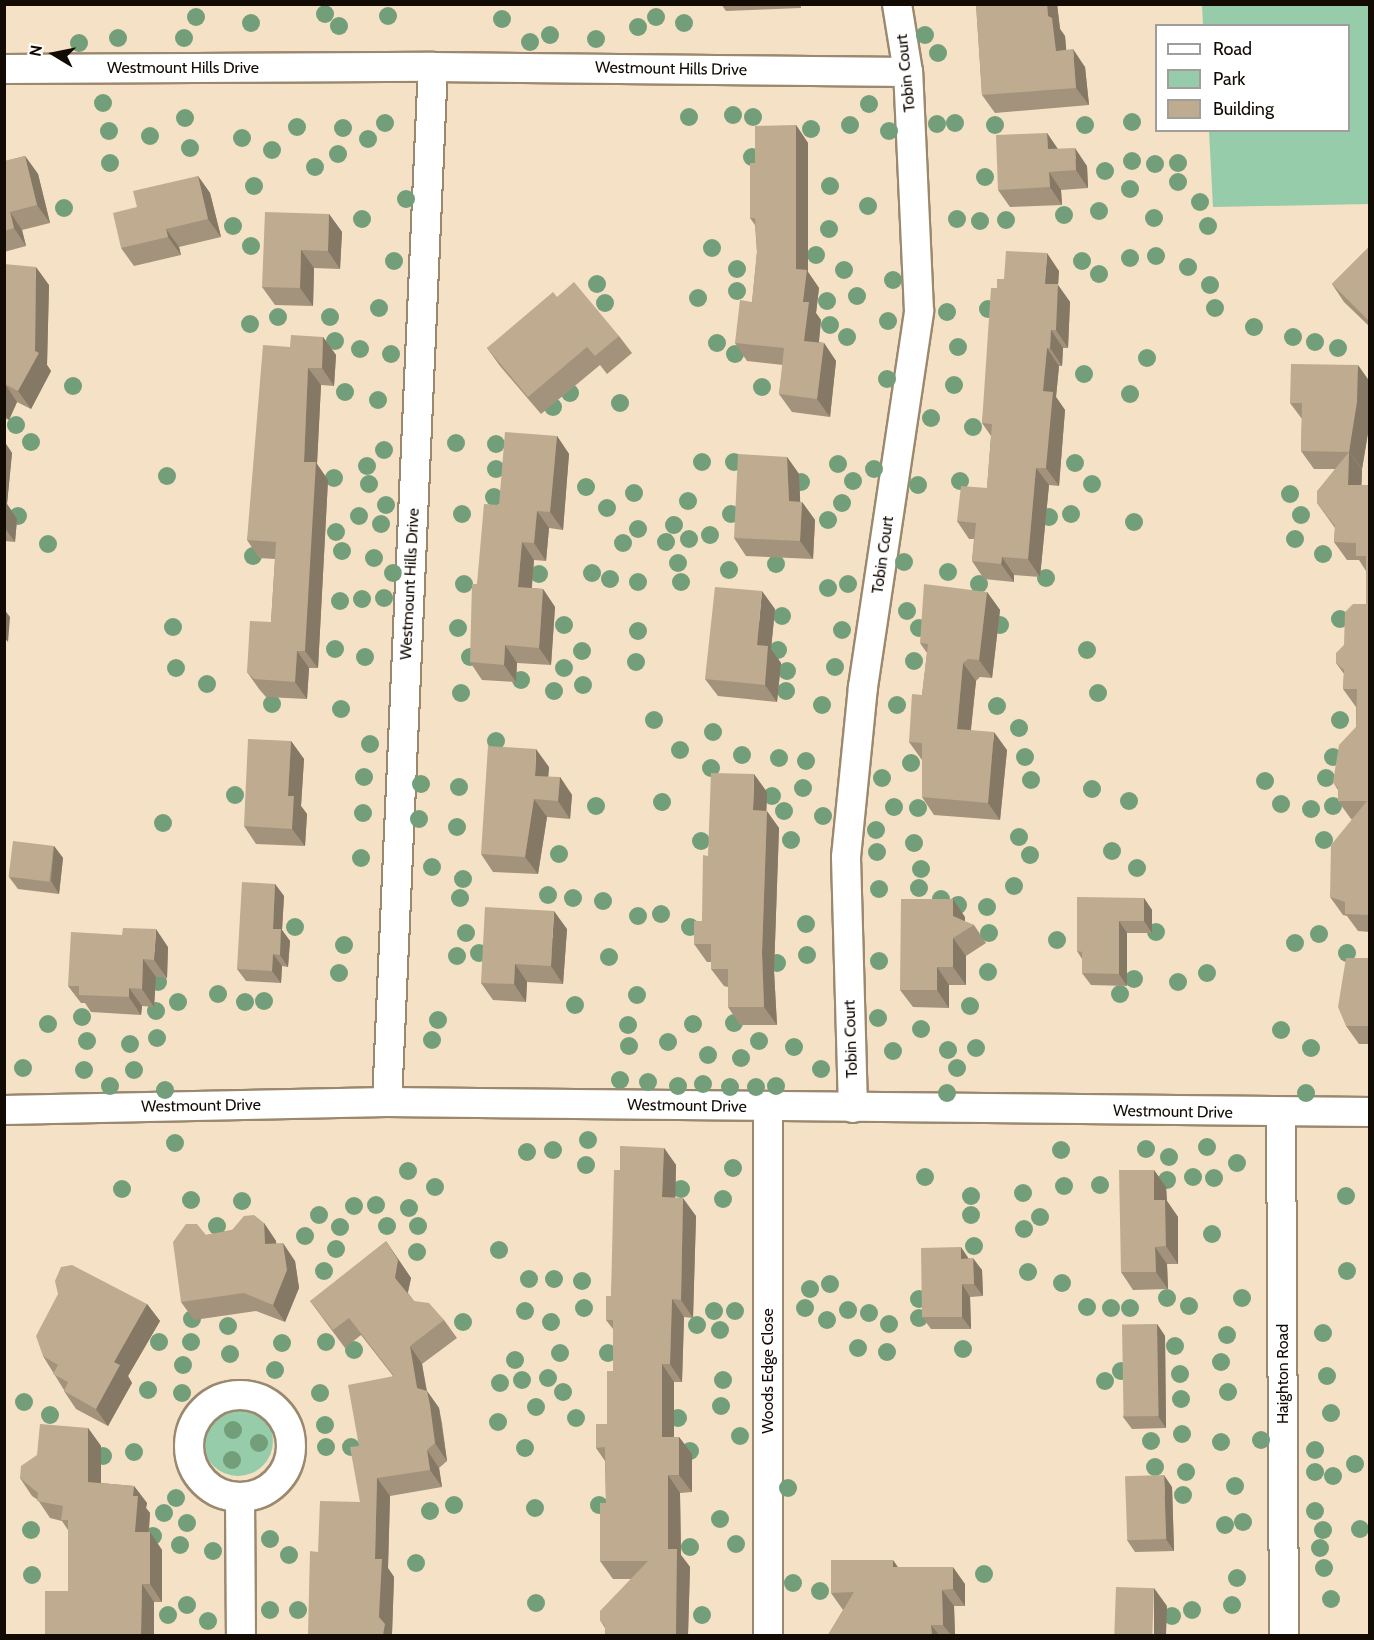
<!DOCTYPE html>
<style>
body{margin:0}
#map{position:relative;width:1374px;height:1640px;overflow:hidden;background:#f5e1c5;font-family:Cabin,sans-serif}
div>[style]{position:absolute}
.green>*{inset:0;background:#96cca9}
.round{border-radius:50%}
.roads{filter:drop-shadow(2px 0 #9b896f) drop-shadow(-2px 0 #9b896f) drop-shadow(0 2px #9b896f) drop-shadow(0 -2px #9b896f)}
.minor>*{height:28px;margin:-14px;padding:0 14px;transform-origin:14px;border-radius:14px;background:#fff}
.minor>.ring{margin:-14px;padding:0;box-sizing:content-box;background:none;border:28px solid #fff;border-radius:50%}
.trees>*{width:18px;height:18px;margin:-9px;border-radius:50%;background:#729e7a}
.wall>*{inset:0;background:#a3937c}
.shaded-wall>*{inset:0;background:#857865}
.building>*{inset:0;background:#beab90;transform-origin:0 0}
span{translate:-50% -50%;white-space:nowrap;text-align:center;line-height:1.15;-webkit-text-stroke:5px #fff;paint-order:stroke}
.street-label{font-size:16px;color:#120b03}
.frame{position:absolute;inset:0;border:6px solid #120b03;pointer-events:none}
.legend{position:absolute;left:1155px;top:24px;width:195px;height:108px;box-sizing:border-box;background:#fff;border:2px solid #a09d9a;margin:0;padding:8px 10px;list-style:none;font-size:18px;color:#120b03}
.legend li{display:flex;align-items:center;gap:12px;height:30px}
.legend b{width:30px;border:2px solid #a09d9a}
.north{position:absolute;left:24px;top:24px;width:60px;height:60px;-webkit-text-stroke:4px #fff;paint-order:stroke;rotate:280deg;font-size:16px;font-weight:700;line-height:24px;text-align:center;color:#120b03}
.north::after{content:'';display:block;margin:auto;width:21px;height:27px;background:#120b03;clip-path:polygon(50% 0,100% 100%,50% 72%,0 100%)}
</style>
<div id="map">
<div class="green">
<i style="clip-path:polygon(1202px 5px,1369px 5px,1369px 204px,1213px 207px,1209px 131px,1348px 130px,1348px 26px,1203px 25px)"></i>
<i class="round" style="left:203px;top:1406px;width:70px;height:70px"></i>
</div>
<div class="roads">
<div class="minor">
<i style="left:4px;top:69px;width:429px;rotate:-0.3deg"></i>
<i style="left:433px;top:67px;width:475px;rotate:0.6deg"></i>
<i style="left:387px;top:1102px;width:1036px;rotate:-87.46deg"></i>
<i style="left:768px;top:1107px;width:529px;rotate:90deg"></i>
<i style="left:853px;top:1108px;width:251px;rotate:-91.6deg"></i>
<i style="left:846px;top:857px;width:171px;rotate:-84.3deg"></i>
<i style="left:863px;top:687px;width:380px;rotate:-81.5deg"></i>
<i style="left:919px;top:311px;width:239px;rotate:-92.6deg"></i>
<i style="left:908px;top:72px;width:69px;rotate:-99.2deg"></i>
<i style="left:4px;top:1110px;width:383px;rotate:-1.2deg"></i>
<i style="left:387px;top:1102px;width:983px;rotate:0.58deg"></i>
<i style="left:1281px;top:1113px;width:523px;rotate:89.67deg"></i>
<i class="ring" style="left:189px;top:1395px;width:74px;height:74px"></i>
<i style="left:240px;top:1497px;width:139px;rotate:89.6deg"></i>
</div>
</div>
<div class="trees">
<i style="left:325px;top:14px"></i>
<i style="left:388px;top:16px"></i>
<i style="left:196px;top:17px"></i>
<i style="left:656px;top:17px"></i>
<i style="left:502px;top:19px"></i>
<i style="left:251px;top:23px"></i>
<i style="left:684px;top:23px"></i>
<i style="left:339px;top:26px"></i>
<i style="left:638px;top:27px"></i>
<i style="left:550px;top:35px"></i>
<i style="left:925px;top:35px"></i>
<i style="left:118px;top:38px"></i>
<i style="left:184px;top:38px"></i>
<i style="left:596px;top:39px"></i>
<i style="left:530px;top:42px"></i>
<i style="left:79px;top:43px"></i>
<i style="left:938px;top:53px"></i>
<i style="left:103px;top:103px"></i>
<i style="left:869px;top:104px"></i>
<i style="left:733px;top:115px"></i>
<i style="left:689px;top:117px"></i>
<i style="left:753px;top:117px"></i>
<i style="left:185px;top:118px"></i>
<i style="left:1132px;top:122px"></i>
<i style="left:385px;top:123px"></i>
<i style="left:955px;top:123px"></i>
<i style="left:937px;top:124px"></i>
<i style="left:850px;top:125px"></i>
<i style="left:995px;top:125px"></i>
<i style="left:1085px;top:125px"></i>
<i style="left:297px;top:127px"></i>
<i style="left:343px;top:128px"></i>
<i style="left:811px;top:129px"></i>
<i style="left:109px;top:131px"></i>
<i style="left:889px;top:131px"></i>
<i style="left:150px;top:136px"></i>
<i style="left:242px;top:138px"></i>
<i style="left:368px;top:139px"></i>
<i style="left:190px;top:148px"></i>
<i style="left:272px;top:150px"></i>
<i style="left:338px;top:154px"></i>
<i style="left:752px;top:157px"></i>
<i style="left:1132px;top:161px"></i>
<i style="left:110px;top:163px"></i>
<i style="left:1178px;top:163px"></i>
<i style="left:1155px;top:164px"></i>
<i style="left:315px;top:167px"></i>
<i style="left:1105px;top:171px"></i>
<i style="left:985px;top:177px"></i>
<i style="left:1178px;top:182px"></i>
<i style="left:254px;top:186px"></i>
<i style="left:830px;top:186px"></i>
<i style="left:1130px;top:189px"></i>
<i style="left:406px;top:199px"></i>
<i style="left:1200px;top:202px"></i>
<i style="left:868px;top:206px"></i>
<i style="left:64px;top:208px"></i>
<i style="left:1099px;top:211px"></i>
<i style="left:1064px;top:215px"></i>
<i style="left:1154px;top:218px"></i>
<i style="left:362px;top:219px"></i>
<i style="left:957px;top:219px"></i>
<i style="left:1006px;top:220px"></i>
<i style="left:980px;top:221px"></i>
<i style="left:233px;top:226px"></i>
<i style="left:1208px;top:226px"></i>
<i style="left:829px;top:229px"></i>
<i style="left:251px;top:246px"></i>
<i style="left:712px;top:248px"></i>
<i style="left:816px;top:255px"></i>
<i style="left:1156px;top:256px"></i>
<i style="left:1130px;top:258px"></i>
<i style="left:394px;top:261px"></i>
<i style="left:1082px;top:261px"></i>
<i style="left:1188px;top:267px"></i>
<i style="left:737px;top:269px"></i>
<i style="left:844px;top:270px"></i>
<i style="left:1099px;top:274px"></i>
<i style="left:893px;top:280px"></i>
<i style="left:597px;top:284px"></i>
<i style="left:1210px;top:285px"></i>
<i style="left:737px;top:291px"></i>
<i style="left:857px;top:296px"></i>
<i style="left:698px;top:298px"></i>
<i style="left:827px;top:301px"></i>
<i style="left:605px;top:303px"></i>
<i style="left:379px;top:308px"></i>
<i style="left:1215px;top:308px"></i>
<i style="left:988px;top:309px"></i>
<i style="left:947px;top:312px"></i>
<i style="left:278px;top:317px"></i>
<i style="left:330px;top:317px"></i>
<i style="left:888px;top:321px"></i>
<i style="left:250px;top:324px"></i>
<i style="left:830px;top:325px"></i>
<i style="left:1254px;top:327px"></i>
<i style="left:847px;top:337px"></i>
<i style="left:1293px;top:337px"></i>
<i style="left:335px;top:341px"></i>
<i style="left:1315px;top:342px"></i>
<i style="left:717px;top:343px"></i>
<i style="left:958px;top:347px"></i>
<i style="left:1338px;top:348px"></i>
<i style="left:360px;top:349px"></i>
<i style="left:391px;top:354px"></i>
<i style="left:735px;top:354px"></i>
<i style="left:1147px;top:358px"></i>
<i style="left:1084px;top:374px"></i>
<i style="left:887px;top:379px"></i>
<i style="left:954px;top:385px"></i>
<i style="left:73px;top:386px"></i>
<i style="left:762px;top:387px"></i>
<i style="left:345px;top:392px"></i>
<i style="left:570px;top:393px"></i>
<i style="left:1130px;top:394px"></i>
<i style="left:378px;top:400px"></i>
<i style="left:620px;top:403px"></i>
<i style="left:553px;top:407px"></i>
<i style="left:931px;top:418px"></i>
<i style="left:16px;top:425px"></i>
<i style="left:973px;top:427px"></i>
<i style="left:31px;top:442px"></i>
<i style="left:456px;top:443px"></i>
<i style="left:496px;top:444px"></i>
<i style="left:384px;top:450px"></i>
<i style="left:702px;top:462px"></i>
<i style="left:734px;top:462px"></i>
<i style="left:1075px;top:463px"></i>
<i style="left:838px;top:464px"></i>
<i style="left:367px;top:466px"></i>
<i style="left:496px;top:469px"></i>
<i style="left:874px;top:469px"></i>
<i style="left:167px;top:476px"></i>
<i style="left:334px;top:478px"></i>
<i style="left:853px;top:481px"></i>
<i style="left:960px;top:481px"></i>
<i style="left:801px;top:482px"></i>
<i style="left:369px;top:484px"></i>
<i style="left:1092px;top:484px"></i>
<i style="left:918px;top:485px"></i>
<i style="left:586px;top:487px"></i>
<i style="left:634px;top:493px"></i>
<i style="left:1290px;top:494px"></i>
<i style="left:494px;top:497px"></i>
<i style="left:688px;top:501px"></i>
<i style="left:842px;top:503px"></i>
<i style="left:386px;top:505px"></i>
<i style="left:607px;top:508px"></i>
<i style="left:462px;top:514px"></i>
<i style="left:731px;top:514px"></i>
<i style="left:1071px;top:514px"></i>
<i style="left:1301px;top:515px"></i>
<i style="left:18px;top:516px"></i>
<i style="left:359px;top:516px"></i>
<i style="left:1049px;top:517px"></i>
<i style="left:828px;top:520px"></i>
<i style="left:1134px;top:522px"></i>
<i style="left:381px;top:524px"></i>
<i style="left:674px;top:525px"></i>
<i style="left:638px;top:529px"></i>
<i style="left:336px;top:532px"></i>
<i style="left:710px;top:535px"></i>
<i style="left:689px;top:539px"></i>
<i style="left:1295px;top:539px"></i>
<i style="left:666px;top:542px"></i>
<i style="left:623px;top:543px"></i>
<i style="left:48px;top:544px"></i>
<i style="left:342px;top:551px"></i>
<i style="left:1323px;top:554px"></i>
<i style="left:253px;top:556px"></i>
<i style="left:374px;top:558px"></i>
<i style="left:904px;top:562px"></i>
<i style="left:678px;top:563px"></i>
<i style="left:776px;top:564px"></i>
<i style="left:729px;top:570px"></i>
<i style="left:948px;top:572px"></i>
<i style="left:393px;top:573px"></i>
<i style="left:592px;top:573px"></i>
<i style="left:539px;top:574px"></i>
<i style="left:1046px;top:578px"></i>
<i style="left:610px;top:579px"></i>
<i style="left:638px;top:582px"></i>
<i style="left:681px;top:582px"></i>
<i style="left:464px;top:584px"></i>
<i style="left:848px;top:584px"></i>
<i style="left:979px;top:584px"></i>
<i style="left:828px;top:588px"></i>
<i style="left:384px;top:598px"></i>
<i style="left:362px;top:599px"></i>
<i style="left:340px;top:601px"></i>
<i style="left:907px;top:611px"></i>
<i style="left:782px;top:616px"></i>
<i style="left:1340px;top:619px"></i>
<i style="left:564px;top:625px"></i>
<i style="left:1000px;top:625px"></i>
<i style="left:173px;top:627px"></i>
<i style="left:458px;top:628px"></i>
<i style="left:919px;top:628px"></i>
<i style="left:842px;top:630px"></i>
<i style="left:638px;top:631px"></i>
<i style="left:335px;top:649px"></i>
<i style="left:778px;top:650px"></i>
<i style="left:1087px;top:650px"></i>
<i style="left:582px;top:651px"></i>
<i style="left:365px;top:657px"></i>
<i style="left:470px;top:657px"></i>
<i style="left:914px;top:661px"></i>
<i style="left:636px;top:662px"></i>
<i style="left:835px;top:667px"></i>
<i style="left:176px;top:668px"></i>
<i style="left:564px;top:668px"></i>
<i style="left:787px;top:671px"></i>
<i style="left:521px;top:680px"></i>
<i style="left:207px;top:684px"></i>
<i style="left:583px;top:685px"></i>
<i style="left:554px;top:691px"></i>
<i style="left:786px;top:691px"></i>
<i style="left:461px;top:693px"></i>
<i style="left:1098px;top:693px"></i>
<i style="left:272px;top:704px"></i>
<i style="left:822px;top:705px"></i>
<i style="left:897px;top:705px"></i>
<i style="left:997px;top:706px"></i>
<i style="left:341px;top:709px"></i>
<i style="left:654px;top:720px"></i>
<i style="left:1340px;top:720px"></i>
<i style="left:1019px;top:728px"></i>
<i style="left:713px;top:732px"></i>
<i style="left:496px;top:741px"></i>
<i style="left:370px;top:744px"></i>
<i style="left:680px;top:750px"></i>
<i style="left:742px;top:755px"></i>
<i style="left:1025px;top:757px"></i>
<i style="left:1333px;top:757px"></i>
<i style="left:779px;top:758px"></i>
<i style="left:806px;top:761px"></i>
<i style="left:911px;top:763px"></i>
<i style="left:711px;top:768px"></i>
<i style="left:364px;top:777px"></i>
<i style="left:882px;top:778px"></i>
<i style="left:1326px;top:778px"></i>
<i style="left:1031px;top:780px"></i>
<i style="left:1265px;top:781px"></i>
<i style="left:421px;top:784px"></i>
<i style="left:459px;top:787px"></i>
<i style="left:803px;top:788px"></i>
<i style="left:1092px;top:789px"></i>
<i style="left:235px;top:795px"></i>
<i style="left:772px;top:796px"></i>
<i style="left:1129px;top:801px"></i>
<i style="left:662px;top:802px"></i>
<i style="left:1281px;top:804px"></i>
<i style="left:596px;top:806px"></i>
<i style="left:1333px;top:806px"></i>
<i style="left:894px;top:807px"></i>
<i style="left:918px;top:808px"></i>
<i style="left:1311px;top:809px"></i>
<i style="left:784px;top:811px"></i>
<i style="left:363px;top:813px"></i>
<i style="left:823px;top:816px"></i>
<i style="left:419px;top:819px"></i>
<i style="left:163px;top:823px"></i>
<i style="left:457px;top:827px"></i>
<i style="left:876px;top:830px"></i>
<i style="left:1019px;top:837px"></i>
<i style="left:791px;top:840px"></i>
<i style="left:1324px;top:840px"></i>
<i style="left:701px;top:841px"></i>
<i style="left:914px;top:843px"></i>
<i style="left:1112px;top:851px"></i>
<i style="left:877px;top:852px"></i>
<i style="left:559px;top:854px"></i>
<i style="left:1030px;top:855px"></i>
<i style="left:361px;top:858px"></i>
<i style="left:432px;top:867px"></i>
<i style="left:1137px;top:868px"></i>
<i style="left:921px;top:869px"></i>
<i style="left:463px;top:879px"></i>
<i style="left:1014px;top:886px"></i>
<i style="left:919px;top:888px"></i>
<i style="left:879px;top:889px"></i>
<i style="left:548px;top:895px"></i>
<i style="left:460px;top:898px"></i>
<i style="left:573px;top:898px"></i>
<i style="left:941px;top:899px"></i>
<i style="left:603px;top:901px"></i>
<i style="left:958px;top:905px"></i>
<i style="left:987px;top:907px"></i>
<i style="left:661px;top:914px"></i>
<i style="left:638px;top:916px"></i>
<i style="left:806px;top:924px"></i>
<i style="left:295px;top:927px"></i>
<i style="left:690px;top:927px"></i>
<i style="left:1156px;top:932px"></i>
<i style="left:466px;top:933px"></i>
<i style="left:989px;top:933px"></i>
<i style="left:1319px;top:934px"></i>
<i style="left:1057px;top:940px"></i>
<i style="left:1295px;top:943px"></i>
<i style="left:344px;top:945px"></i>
<i style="left:479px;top:953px"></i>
<i style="left:1347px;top:953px"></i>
<i style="left:807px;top:955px"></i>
<i style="left:457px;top:956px"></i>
<i style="left:609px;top:957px"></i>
<i style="left:879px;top:961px"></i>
<i style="left:777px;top:963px"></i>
<i style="left:988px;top:972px"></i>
<i style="left:339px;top:973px"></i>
<i style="left:1207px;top:973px"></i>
<i style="left:1134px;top:979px"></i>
<i style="left:158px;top:982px"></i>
<i style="left:1178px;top:982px"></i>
<i style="left:218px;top:994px"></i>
<i style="left:1120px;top:994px"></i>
<i style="left:637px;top:995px"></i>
<i style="left:264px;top:1001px"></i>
<i style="left:178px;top:1002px"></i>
<i style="left:245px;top:1002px"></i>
<i style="left:575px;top:1005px"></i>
<i style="left:970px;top:1006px"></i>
<i style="left:156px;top:1011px"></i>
<i style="left:82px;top:1017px"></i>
<i style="left:878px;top:1018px"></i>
<i style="left:438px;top:1020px"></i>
<i style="left:734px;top:1023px"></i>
<i style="left:48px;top:1024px"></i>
<i style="left:693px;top:1024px"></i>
<i style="left:628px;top:1025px"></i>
<i style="left:921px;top:1029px"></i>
<i style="left:1281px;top:1030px"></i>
<i style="left:157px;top:1038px"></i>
<i style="left:432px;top:1040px"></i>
<i style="left:87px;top:1041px"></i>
<i style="left:759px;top:1041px"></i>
<i style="left:668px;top:1042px"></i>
<i style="left:130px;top:1044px"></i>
<i style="left:629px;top:1046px"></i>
<i style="left:794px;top:1047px"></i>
<i style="left:976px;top:1048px"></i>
<i style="left:1311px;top:1048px"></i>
<i style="left:948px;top:1050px"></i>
<i style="left:893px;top:1051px"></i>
<i style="left:708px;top:1055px"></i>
<i style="left:741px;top:1058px"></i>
<i style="left:23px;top:1068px"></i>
<i style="left:957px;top:1068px"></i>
<i style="left:821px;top:1069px"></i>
<i style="left:84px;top:1070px"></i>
<i style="left:134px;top:1070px"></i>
<i style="left:620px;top:1080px"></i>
<i style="left:648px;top:1082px"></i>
<i style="left:703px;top:1084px"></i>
<i style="left:110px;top:1086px"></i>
<i style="left:678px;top:1086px"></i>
<i style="left:776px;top:1086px"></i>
<i style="left:730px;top:1087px"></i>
<i style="left:756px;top:1087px"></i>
<i style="left:165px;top:1090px"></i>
<i style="left:947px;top:1093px"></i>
<i style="left:1306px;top:1093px"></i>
<i style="left:588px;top:1140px"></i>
<i style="left:175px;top:1143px"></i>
<i style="left:1207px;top:1147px"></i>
<i style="left:1146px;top:1149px"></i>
<i style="left:553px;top:1150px"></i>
<i style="left:1061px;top:1150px"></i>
<i style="left:527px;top:1152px"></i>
<i style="left:1169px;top:1157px"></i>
<i style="left:1237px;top:1163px"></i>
<i style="left:586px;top:1165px"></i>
<i style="left:733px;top:1168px"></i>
<i style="left:408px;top:1171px"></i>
<i style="left:925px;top:1177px"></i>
<i style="left:1193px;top:1177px"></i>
<i style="left:1214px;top:1178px"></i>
<i style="left:1167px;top:1180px"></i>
<i style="left:1100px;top:1185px"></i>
<i style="left:1064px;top:1186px"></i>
<i style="left:435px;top:1187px"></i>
<i style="left:122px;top:1189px"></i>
<i style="left:681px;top:1189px"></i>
<i style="left:1023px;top:1193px"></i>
<i style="left:971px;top:1196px"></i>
<i style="left:1346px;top:1196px"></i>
<i style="left:723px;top:1199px"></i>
<i style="left:191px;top:1200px"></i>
<i style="left:242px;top:1201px"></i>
<i style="left:376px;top:1205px"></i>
<i style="left:354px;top:1206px"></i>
<i style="left:409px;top:1208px"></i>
<i style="left:319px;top:1215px"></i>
<i style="left:971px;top:1215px"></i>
<i style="left:1040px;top:1217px"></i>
<i style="left:217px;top:1226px"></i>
<i style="left:387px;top:1226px"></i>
<i style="left:418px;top:1226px"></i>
<i style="left:340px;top:1227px"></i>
<i style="left:1024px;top:1229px"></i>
<i style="left:1212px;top:1234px"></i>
<i style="left:305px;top:1236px"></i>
<i style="left:974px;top:1246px"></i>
<i style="left:336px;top:1249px"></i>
<i style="left:499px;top:1250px"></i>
<i style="left:417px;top:1252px"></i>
<i style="left:324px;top:1271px"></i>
<i style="left:1347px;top:1271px"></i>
<i style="left:1028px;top:1272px"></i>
<i style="left:529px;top:1279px"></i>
<i style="left:554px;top:1279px"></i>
<i style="left:582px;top:1281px"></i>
<i style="left:1062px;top:1283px"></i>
<i style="left:830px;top:1284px"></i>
<i style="left:810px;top:1289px"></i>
<i style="left:1167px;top:1298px"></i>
<i style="left:1242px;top:1298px"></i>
<i style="left:919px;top:1299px"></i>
<i style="left:1189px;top:1306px"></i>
<i style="left:1087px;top:1307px"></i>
<i style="left:584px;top:1308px"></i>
<i style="left:805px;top:1308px"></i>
<i style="left:1111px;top:1308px"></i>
<i style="left:1130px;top:1308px"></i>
<i style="left:848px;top:1310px"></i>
<i style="left:525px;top:1311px"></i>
<i style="left:714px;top:1311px"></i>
<i style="left:735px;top:1311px"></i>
<i style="left:869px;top:1313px"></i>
<i style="left:919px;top:1318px"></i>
<i style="left:192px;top:1319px"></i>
<i style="left:827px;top:1320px"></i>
<i style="left:463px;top:1322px"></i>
<i style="left:551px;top:1322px"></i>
<i style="left:889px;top:1324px"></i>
<i style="left:697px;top:1325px"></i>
<i style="left:228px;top:1326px"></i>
<i style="left:720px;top:1330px"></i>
<i style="left:1323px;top:1333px"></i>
<i style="left:1227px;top:1335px"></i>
<i style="left:159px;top:1342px"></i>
<i style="left:191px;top:1342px"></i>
<i style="left:326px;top:1342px"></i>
<i style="left:282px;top:1343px"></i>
<i style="left:1175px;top:1346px"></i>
<i style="left:858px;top:1348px"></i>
<i style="left:963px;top:1349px"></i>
<i style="left:354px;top:1350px"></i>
<i style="left:887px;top:1352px"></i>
<i style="left:560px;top:1353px"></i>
<i style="left:608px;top:1353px"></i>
<i style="left:230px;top:1354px"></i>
<i style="left:515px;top:1360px"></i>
<i style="left:1221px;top:1362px"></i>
<i style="left:183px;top:1365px"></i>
<i style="left:275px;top:1370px"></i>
<i style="left:1121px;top:1371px"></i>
<i style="left:1180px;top:1374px"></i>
<i style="left:1327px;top:1376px"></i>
<i style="left:548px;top:1378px"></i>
<i style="left:522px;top:1380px"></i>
<i style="left:723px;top:1380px"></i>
<i style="left:1105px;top:1381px"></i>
<i style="left:500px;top:1383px"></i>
<i style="left:148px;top:1390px"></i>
<i style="left:563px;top:1392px"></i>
<i style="left:1228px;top:1392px"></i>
<i style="left:182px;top:1393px"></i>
<i style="left:320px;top:1393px"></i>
<i style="left:1181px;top:1399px"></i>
<i style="left:24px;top:1402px"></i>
<i style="left:721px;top:1406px"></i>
<i style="left:536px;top:1407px"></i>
<i style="left:1331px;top:1413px"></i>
<i style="left:50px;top:1415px"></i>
<i style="left:576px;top:1418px"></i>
<i style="left:678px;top:1418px"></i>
<i style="left:498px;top:1422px"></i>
<i style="left:325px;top:1425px"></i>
<i style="left:233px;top:1430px"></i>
<i style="left:1182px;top:1434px"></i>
<i style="left:740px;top:1436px"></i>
<i style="left:1261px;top:1440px"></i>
<i style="left:1151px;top:1441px"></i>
<i style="left:1221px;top:1442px"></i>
<i style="left:259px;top:1443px"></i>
<i style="left:326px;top:1447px"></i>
<i style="left:351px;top:1447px"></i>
<i style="left:525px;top:1448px"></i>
<i style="left:1315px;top:1450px"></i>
<i style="left:690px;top:1451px"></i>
<i style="left:134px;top:1452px"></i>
<i style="left:103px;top:1456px"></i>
<i style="left:232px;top:1460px"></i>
<i style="left:1355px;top:1464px"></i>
<i style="left:1155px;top:1467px"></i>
<i style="left:1186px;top:1472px"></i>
<i style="left:1315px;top:1472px"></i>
<i style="left:1333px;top:1476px"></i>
<i style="left:1235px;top:1486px"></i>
<i style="left:788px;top:1488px"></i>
<i style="left:1183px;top:1495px"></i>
<i style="left:176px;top:1498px"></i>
<i style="left:454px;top:1505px"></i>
<i style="left:599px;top:1505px"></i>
<i style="left:535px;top:1508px"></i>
<i style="left:430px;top:1511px"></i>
<i style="left:1315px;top:1511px"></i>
<i style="left:164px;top:1513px"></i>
<i style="left:720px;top:1519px"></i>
<i style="left:1243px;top:1522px"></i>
<i style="left:187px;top:1523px"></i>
<i style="left:1225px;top:1525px"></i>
<i style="left:1360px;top:1529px"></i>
<i style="left:31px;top:1530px"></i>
<i style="left:1323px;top:1530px"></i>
<i style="left:153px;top:1536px"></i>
<i style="left:270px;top:1539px"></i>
<i style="left:736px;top:1544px"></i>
<i style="left:180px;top:1545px"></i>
<i style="left:690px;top:1547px"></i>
<i style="left:1320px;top:1548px"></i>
<i style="left:213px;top:1551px"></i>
<i style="left:289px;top:1555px"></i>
<i style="left:416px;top:1563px"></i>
<i style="left:1324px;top:1568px"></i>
<i style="left:984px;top:1574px"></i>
<i style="left:32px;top:1575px"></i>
<i style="left:1237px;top:1578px"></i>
<i style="left:793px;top:1583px"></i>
<i style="left:820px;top:1591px"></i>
<i style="left:1331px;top:1599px"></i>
<i style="left:536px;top:1603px"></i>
<i style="left:187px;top:1605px"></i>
<i style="left:1232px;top:1605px"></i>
<i style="left:270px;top:1610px"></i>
<i style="left:298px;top:1610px"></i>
<i style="left:1192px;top:1610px"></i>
<i style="left:168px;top:1615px"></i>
<i style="left:702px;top:1615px"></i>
<i style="left:1172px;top:1616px"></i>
<i style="left:208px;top:1621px"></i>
</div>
<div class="wall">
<i style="clip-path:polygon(721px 4px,801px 4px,801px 8px,726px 11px)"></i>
<i style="clip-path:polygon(976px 4px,1057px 4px,1060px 29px,1065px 36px,1066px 50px,1085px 67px,1089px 105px,995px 113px,982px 95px)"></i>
<i style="clip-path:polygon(796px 125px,808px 143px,808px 272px,819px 288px,816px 313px,821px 320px,819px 342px,824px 343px,836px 361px,830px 417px,792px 412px,779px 394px,783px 365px,747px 361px,735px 343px,752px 302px,757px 252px,755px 225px,750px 218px,755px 163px)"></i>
<i style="clip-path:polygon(1047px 133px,1058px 149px,1087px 166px,1088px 188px,1061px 190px,1062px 205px,1010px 207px,998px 190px)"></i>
<i style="clip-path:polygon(25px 156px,38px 174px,50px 223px,22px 230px,26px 246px,4px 252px,4px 159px,6px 161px)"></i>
<i style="clip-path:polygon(198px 176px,210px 193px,221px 237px,179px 247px,181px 255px,134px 266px,121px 248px,137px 207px)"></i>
<i style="clip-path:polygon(329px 214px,342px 232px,340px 269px,314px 268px,313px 306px,275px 305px,262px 287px)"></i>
<i style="clip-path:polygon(1370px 246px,1370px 327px,1344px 302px,1332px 284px)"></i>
<i style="clip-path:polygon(4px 264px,49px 285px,47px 365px,51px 371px,31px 409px,17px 402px,9px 420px,4px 418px)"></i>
<i style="clip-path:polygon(1059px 271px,1058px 285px,1070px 302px,1068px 348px,1063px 348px,1062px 366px,1059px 366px,1056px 397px,1065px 410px,1059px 486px,1049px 485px,1040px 577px,1014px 575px,1014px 582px,984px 579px,972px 561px,974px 539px,969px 539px,957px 521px,987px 488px,991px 436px,982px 423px,997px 288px,1004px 279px)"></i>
<i style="clip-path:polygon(557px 297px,619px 336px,632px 353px,607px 374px,600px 365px,541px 414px,500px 366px,487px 348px)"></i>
<i style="clip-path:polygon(323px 337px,336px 355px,334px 386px,321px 385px,317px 464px,328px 480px,318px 668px,309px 668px,307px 699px,266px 697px,259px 689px,247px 672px,271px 622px,275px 559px,259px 558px,247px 540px,290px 347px)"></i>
<i style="clip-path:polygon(1370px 382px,1370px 421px,1362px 469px,1361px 485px,1370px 485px,1370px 932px,1358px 931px,1347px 916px,1343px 915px,1330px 897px,1352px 819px,1351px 819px,1338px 801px,1338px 790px,1333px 782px,1356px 727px,1356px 707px,1343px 689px,1344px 674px,1336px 663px,1344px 645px,1366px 604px,1366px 571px,1359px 560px,1347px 560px,1334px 542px,1335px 528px,1317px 503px,1335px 469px,1314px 469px,1301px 451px,1302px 419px,1290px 403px)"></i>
<i style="clip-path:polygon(557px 436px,569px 454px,563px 530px,549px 528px,546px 561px,534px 560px,532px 588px,543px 589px,555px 607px,551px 665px,517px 663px,516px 682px,482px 680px,470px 662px,477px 584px,499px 505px)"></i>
<i style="clip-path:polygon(4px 441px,12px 453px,7px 504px,17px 519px,15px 542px,5px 541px,4px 547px)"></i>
<i style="clip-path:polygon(787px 457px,799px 474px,800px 502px,802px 502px,815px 520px,813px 559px,746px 556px,734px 538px)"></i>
<i style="clip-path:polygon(987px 592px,1000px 610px,992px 678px,980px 677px,976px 681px,971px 730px,1007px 750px,1000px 820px,934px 815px,922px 797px,922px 760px,909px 742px,922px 695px,927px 653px,920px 643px)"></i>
<i style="clip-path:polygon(775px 609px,771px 649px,781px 663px,777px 702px,718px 696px,705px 679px)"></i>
<i style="clip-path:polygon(291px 741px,304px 759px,301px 806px,307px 814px,305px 846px,256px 844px,244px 826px)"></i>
<i style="clip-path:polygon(549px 767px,548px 777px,560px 777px,572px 795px,570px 819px,547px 817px,538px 874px,493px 872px,481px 854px)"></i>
<i style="clip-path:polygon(767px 792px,766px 811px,779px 828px,774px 971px,777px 1025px,740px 1025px,728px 1007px,728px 987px,724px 986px,711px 969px,711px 962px,707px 962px,694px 944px,702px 921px,708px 856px)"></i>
<i style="clip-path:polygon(54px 846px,63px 858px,59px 894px,18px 889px,9px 877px)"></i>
<i style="clip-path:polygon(275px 884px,284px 896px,282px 930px,290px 941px,288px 967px,282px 966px,281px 983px,246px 981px,237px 969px)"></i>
<i style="clip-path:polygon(1144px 898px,1152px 910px,1152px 933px,1127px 933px,1127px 986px,1091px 985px,1082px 973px,1082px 959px,1077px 951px)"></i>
<i style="clip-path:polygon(965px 917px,965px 922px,974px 925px,986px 943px,966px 956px,966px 985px,949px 985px,949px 1008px,913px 1007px,900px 990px)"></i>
<i style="clip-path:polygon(567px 929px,563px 984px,527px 982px,526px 1002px,493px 1000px,481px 983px)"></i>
<i style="clip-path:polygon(168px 947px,167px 978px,156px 977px,154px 1007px,142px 1006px,141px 1015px,91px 1012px,85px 1003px,81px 1003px,68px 986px)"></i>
<i style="clip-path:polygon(1370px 958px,1370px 1044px,1359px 1044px,1346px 1026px)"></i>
<i style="clip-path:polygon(664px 1148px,676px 1165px,675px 1198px,696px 1216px,693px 1318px,684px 1317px,682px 1382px,674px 1382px,674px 1437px,679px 1437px,692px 1454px,692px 1492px,680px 1493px,681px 1555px,690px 1567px,688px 1635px,605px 1635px,605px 1628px,600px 1620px,631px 1579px,613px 1579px,600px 1561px,606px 1503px,605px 1461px,596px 1448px,607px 1424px,613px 1371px,613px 1329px,606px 1320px,611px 1296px,620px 1170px)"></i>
<i style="clip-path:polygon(1154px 1170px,1166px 1187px,1167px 1201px,1178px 1217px,1178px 1264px,1167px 1264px,1168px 1289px,1133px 1290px,1121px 1272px)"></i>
<i style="clip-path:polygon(264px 1223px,276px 1241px,276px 1243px,295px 1261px,299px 1288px,285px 1322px,256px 1311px,194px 1320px,181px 1302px,206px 1235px,232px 1230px)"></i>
<i style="clip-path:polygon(969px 1258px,982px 1270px,983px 1296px,970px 1297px,971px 1329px,931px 1329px,922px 1317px)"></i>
<i style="clip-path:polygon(398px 1259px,411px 1278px,408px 1293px,414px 1301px,444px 1320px,457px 1338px,422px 1364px,427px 1391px,439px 1408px,442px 1423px,447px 1461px,439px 1468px,442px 1487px,390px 1496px,388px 1568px,394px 1577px,392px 1634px,318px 1552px,360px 1502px,359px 1446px,393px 1376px,361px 1335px,345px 1348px,310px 1301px)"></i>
<i style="clip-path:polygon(147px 1304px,160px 1321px,128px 1376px,132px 1383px,108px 1426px,76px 1409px,64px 1391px,64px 1390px,43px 1356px)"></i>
<i style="clip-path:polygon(1157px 1324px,1165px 1336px,1166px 1428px,1132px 1429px,1123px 1417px)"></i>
<i style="clip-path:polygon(88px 1428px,101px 1446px,101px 1483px,134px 1486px,147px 1503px,146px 1508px,150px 1513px,149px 1532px,162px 1550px,162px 1602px,154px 1602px,154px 1635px,46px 1635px,45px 1634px,68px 1591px,68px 1530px,62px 1521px,50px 1518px,38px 1500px,32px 1496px,20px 1478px)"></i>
<i style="clip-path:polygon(1172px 1487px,1174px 1551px,1135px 1552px,1127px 1540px)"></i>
<i style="clip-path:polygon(899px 1567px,965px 1584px,965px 1606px,954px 1606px,955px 1635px,828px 1635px,843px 1610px,831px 1593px)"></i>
</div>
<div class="shaded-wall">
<i style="clip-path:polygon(1047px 4px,1057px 4px,1060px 29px,1065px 36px,1068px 68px,1056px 51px,1048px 16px)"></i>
<i style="clip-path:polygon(1073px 49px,1085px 67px,1089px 105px,1076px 88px)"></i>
<i style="clip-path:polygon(796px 125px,808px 143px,808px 272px,819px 288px,816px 313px,821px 320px,817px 359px,804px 341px,803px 302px,796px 269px)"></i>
<i style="clip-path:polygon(1047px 133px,1059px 151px,1048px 149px)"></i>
<i style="clip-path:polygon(1075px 148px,1087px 166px,1088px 188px,1076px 170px)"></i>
<i style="clip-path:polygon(25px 156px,38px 174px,50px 223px,37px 205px)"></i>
<i style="clip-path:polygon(1049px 172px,1061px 190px,1062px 205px,1050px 187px)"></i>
<i style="clip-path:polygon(198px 176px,210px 193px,221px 237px,208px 219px)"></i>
<i style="clip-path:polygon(10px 212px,22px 230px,26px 246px,14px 228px)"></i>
<i style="clip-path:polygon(329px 214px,342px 232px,340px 269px,328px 251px)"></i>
<i style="clip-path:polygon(166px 229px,179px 247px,181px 255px,168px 237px)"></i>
<i style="clip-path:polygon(301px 250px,314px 268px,313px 306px,300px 288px)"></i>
<i style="clip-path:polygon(1047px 253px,1059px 271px,1058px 285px,1070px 302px,1068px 348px,1056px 330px,1045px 284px)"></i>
<i style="clip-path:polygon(36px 267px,49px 285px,47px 365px,51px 371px,31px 409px,18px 391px,35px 351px)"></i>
<i style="clip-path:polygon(1051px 330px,1063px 348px,1062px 366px,1050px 348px)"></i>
<i style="clip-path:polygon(323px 337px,336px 355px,334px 386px,322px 368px)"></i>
<i style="clip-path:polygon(824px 343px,836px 361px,830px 417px,817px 399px)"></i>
<i style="clip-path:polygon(1047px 348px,1059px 366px,1056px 397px,1065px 410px,1059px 486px,1046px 468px,1043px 391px)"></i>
<i style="clip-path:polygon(1358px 365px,1370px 382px,1370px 421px,1362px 469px,1349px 452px)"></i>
<i style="clip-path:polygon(308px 368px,321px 385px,317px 464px,328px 480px,318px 668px,305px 651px,304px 462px)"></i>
<i style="clip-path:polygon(5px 384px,17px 402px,9px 420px,4px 414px)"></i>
<i style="clip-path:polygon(557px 436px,569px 454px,563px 530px,550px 512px)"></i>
<i style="clip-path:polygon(4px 441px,12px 453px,7px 504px,17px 519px,15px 542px,4px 527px)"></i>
<i style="clip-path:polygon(1349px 452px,1362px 470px,1361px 503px,1348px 485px)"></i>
<i style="clip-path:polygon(787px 457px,799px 474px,801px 519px,789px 501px)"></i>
<i style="clip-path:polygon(1036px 468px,1049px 485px,1040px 577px,1028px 559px)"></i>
<i style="clip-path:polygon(802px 502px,815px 520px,813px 559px,800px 541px)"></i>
<i style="clip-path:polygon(537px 511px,549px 528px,546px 561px,534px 543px)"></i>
<i style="clip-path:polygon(522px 542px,534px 560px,530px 605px,518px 587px)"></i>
<i style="clip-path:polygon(1002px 557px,1014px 575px,1014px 582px,1001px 564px)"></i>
<i style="clip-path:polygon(543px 589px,555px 607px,551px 665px,539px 648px)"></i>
<i style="clip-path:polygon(762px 591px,775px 609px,771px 649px,781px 663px,777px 702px,765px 685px,757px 645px)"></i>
<i style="clip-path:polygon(987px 592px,1000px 610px,992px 678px,979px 660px)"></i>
<i style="clip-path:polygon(4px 609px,10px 617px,8px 642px,4px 637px)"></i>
<i style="clip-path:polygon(505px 645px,517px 663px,516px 682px,504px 665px)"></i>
<i style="clip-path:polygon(297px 651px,309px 668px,307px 699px,295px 682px)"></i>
<i style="clip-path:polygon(963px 663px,976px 681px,969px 746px,957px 729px)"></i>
<i style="clip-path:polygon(994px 732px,1007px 750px,1000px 820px,988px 803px)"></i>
<i style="clip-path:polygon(291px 741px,304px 759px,301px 806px,307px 814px,305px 846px,292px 829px,288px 796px)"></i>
<i style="clip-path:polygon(536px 749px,549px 767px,547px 794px,535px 776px)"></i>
<i style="clip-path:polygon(754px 774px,767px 792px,766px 828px,753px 810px)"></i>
<i style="clip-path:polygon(560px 777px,572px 795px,570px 819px,558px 801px)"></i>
<i style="clip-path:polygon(534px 799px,547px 817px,538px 874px,525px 857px)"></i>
<i style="clip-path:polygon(767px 811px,779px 828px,774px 971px,777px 1025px,764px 1007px,762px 953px)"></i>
<i style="clip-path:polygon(54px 846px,63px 858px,59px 894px,51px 881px)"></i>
<i style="clip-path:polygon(275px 884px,284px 896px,282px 930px,290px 941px,288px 967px,280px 955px,273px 929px)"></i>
<i style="clip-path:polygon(1144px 898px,1152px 910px,1152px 933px,1144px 921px)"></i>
<i style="clip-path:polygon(953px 899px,965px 917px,965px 931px,953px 916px)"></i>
<i style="clip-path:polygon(554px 911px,567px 929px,563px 984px,551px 966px)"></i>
<i style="clip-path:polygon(1119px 921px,1127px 933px,1127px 986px,1119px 974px)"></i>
<i style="clip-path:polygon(156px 929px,168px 947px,167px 978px,154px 960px)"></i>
<i style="clip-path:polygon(953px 938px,966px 956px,966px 985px,953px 967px)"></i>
<i style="clip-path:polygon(273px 954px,282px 966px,281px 983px,272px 971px)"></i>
<i style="clip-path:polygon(143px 959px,156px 977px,154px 1007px,142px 989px)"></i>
<i style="clip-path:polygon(515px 964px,527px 982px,526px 1002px,514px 984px)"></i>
<i style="clip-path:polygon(937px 967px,949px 985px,949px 1008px,937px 990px)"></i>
<i style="clip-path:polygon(129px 988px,142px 1006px,141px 1015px,129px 997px)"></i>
<i style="clip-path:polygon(664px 1148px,676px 1165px,675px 1215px,662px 1197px)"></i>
<i style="clip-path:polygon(1154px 1170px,1166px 1187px,1167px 1201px,1178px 1217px,1178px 1264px,1166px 1246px,1154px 1200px)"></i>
<i style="clip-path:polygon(683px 1198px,696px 1216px,693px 1318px,681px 1300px)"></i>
<i style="clip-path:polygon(264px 1223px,276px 1241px,278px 1262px,265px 1244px)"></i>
<i style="clip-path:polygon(386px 1241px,411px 1278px,407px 1295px,395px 1278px)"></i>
<i style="clip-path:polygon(283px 1243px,295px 1261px,299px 1288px,285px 1322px,273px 1305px)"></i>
<i style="clip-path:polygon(961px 1247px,969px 1259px,961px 1259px)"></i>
<i style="clip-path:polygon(1155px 1247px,1167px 1264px,1168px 1289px,1156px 1272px)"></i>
<i style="clip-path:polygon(973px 1258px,982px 1270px,983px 1296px,974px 1284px)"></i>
<i style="clip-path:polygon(962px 1284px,970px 1297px,971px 1329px,962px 1317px)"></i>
<i style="clip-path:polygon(672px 1299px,684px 1317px,682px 1382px,670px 1364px)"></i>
<i style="clip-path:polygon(147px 1304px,160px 1321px,128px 1376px,132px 1383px,108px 1426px,96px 1409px,114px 1362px)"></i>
<i style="clip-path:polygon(1157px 1324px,1165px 1336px,1166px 1428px,1158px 1416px)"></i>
<i style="clip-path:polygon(410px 1346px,422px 1364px,429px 1406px,417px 1388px)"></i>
<i style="clip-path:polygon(662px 1364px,674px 1382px,674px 1454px,662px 1437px)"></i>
<i style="clip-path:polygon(427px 1391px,439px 1408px,447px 1461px,435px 1443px)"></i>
<i style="clip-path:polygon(88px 1428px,101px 1446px,101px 1500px,88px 1482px)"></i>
<i style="clip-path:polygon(679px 1437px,692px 1454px,692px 1492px,679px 1475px)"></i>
<i style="clip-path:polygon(427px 1450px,439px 1468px,442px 1487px,430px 1470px)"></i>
<i style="clip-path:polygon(668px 1475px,680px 1493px,681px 1555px,690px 1567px,688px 1635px,676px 1635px,668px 1549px)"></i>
<i style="clip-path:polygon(1164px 1475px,1172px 1487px,1174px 1551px,1166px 1539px)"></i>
<i style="clip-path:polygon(377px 1478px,390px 1496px,388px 1568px,394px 1577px,392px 1634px,393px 1635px,383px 1635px,379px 1617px,375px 1559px)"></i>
<i style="clip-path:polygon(134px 1486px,147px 1503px,146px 1508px,150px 1513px,147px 1550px,135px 1532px,133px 1496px)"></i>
<i style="clip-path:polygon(150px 1532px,162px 1550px,162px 1602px,150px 1584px)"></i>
<i style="clip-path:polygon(893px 1560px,905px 1577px,893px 1567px)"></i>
<i style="clip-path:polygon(953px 1567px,965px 1584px,965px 1606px,953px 1589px)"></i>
<i style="clip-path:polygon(142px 1584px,154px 1602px,154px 1635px,141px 1635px)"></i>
<i style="clip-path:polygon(1154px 1588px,1167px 1606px,1166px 1635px,1154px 1635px)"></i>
<i style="clip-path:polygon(942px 1590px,954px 1606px,955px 1635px,951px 1635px,943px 1625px)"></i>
<i style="clip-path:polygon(931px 1625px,939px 1635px,932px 1635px)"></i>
</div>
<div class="building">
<i style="clip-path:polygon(976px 4px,1047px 4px,1048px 16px,1052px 18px,1056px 51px,1073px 49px,1076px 88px,982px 95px)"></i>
<i style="clip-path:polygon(796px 125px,796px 269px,807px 270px,803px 302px,809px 302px,804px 341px,824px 343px,817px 399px,779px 394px,784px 348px,735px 343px,740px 300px,752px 302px,757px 252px,755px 218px,750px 218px,750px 163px,755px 163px,755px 126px)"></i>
<i style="clip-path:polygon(1047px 133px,1048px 149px,1075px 148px,1076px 170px,1049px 172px,1050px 187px,998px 190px,996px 135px)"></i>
<i style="clip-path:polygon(25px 156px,37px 205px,10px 212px,14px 228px,4px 231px,4px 161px)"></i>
<i style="clip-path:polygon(198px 176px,208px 219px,166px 229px,168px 237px,121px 248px,113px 213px,137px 207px,133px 191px)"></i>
<i style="clip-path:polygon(265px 212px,329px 214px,328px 251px,301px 250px,300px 288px,262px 287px)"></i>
<i style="clip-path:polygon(1370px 246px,1370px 322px,1332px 284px)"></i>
<i style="clip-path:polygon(1006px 251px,1047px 253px,1045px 284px,1058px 284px,1056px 330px,1051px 330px,1050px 348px,1047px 348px,1043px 391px,1053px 392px,1046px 468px,1036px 468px,1028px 559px,1002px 557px,1001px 564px,972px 561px,976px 523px,957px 521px,961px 486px,987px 488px,992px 424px,982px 423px,991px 288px,997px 288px,997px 279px,1004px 279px)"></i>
<i style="clip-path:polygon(4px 264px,36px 267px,35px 351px,39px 353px,18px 391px,5px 384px,4px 385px)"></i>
<i style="clip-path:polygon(574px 282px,619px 336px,595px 356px,587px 347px,528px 397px,487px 348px,553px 292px,557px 297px)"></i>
<i style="clip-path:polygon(291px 335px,323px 337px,322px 368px,308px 368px,304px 462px,316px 462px,305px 651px,297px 651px,295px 682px,254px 679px,247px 672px,250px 621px,271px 622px,276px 542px,247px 540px,263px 345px,290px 347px)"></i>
<i style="clip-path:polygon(1291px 364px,1358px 365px,1357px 402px,1349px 452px,1301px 451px,1302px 403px,1290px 403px)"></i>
<i style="clip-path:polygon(505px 432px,557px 436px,550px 512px,537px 511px,534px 543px,522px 542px,518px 587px,543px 589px,539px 648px,505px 645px,504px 665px,470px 662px,472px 584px,477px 584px,484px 504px,499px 505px)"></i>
<i style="clip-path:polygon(1349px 452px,1348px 485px,1370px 485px,1370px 915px,1345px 914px,1345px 902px,1330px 897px,1331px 845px,1367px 801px,1338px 801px,1338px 788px,1333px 782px,1339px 745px,1356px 727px,1357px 689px,1343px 689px,1344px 670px,1336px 663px,1336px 653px,1344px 645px,1345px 612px,1353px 604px,1366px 604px,1366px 556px,1356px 556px,1356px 543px,1334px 542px,1335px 526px,1317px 503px,1317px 491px)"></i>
<i style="clip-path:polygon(738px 454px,787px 457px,789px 501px,802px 502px,800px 541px,734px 538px)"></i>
<i style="clip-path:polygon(924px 584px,987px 592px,979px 660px,968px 659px,963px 663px,957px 729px,994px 732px,988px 803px,922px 797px,922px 743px,909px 742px,912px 694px,922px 695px,928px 644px,920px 643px)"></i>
<i style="clip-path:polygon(715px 587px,762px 591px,757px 645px,768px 646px,765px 685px,705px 679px)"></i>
<i style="clip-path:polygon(248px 739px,291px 741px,288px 796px,294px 796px,292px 829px,244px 826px)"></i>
<i style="clip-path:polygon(488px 746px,536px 749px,535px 776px,560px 777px,558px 801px,534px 799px,525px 857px,481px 854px)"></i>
<i style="clip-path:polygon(711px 773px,754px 774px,753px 810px,767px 811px,762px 953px,764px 1007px,728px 1007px,728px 969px,711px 969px,711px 944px,694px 944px,694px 921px,702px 921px,703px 855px,708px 856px)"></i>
<i style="left:13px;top:841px;width:41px;height:36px;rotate:7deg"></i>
<i style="clip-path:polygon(242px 882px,275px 884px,273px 929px,281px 929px,280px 955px,273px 954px,272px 971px,237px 969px)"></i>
<i style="clip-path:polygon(1077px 897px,1144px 898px,1144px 921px,1119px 921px,1119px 974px,1082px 973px,1082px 952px,1077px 951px)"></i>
<i style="clip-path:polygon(901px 899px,953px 899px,953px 916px,974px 925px,953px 938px,953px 967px,937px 967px,937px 990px,900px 990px)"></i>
<i style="clip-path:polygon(485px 907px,554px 911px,551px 966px,515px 964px,514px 984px,481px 983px)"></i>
<i style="clip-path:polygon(123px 928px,156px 929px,154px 960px,143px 959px,142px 989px,129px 988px,129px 997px,79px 995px,79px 986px,68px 986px,71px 932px,122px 935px)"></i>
<i style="clip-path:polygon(1346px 958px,1370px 958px,1370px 1026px,1346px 1026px,1338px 1007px)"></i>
<i style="clip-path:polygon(620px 1146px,664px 1148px,662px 1197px,683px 1198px,681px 1300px,672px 1299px,670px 1364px,662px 1364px,662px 1437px,679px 1437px,679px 1475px,668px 1475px,668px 1549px,677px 1549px,676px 1635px,605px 1635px,605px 1626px,600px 1620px,600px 1611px,648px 1561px,600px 1561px,600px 1503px,606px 1503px,605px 1447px,596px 1448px,596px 1424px,607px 1424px,607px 1371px,613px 1371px,613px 1320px,606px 1320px,606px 1296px,611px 1296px,614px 1170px,620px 1170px)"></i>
<i style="clip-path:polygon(1119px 1170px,1154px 1170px,1154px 1200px,1165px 1200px,1166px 1246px,1155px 1247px,1156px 1272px,1121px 1272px)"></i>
<i style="clip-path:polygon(254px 1215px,264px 1223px,265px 1244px,283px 1243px,287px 1270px,273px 1305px,244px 1293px,181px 1302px,173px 1242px,186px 1224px,197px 1224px,206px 1235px,232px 1230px,244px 1216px)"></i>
<i style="clip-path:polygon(386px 1241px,398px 1260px,395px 1278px,414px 1301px,429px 1303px,444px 1320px,410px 1346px,417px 1388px,427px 1391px,430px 1405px,435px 1443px,427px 1450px,430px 1470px,377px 1478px,375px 1559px,382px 1559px,379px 1617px,385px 1624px,383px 1635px,308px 1635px,310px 1551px,318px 1552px,320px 1501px,360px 1502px,350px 1447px,359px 1446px,348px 1385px,394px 1376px,349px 1318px,333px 1330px,310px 1301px)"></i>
<i style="clip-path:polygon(961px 1247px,961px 1259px,973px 1258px,974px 1284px,962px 1284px,962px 1317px,922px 1317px,921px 1248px)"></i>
<i style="clip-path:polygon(72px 1265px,147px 1304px,114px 1362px,120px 1365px,96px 1409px,64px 1391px,68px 1382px,53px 1374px,58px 1365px,43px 1356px,36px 1336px,58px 1294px,55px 1281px,61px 1267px)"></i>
<i style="left:1157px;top:1324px;width:92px;height:35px;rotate:89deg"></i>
<i style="clip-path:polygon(40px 1424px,88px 1428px,88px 1482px,134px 1486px,133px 1496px,138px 1496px,135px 1532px,150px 1532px,150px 1584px,142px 1584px,141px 1635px,45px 1634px,45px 1591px,68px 1591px,68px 1520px,61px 1520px,63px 1506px,37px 1501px,38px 1493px,20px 1478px,21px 1466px,37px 1455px)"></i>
<i style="left:1164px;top:1475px;width:64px;height:39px;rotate:88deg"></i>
<i style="clip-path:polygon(831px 1560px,893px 1560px,893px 1567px,953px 1567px,953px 1589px,942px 1590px,943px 1625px,931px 1625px,932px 1635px,828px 1635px,854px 1592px,831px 1593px)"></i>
<i style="left:1116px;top:1587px;width:38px;height:48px;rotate:2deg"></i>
</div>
<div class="street-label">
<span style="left:183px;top:68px">Westmount Hills Drive</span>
<span style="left:671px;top:69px;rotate:1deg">Westmount Hills Drive</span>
<span style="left:906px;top:73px;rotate:-96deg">Tobin Court</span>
<span style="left:883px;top:555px;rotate:-82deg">Tobin Court</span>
<span style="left:410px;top:584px;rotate:-87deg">Westmount Hills Drive</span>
<span style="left:851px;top:1039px;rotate:-92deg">Tobin Court</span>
<span style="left:201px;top:1106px;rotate:-1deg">Westmount Drive</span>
<span style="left:687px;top:1106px;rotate:1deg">Westmount Drive</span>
<span style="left:1173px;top:1112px;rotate:1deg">Westmount Drive</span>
<span style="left:768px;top:1371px;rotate:-90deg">Woods Edge Close</span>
<span style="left:1283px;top:1374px;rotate:-90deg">Haighton Road</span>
</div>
<div class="frame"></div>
<ul class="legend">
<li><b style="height:8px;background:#fff"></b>Road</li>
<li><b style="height:16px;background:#96cca9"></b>Park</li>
<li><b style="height:16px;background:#beab90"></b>Building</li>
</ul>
<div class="north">N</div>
</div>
